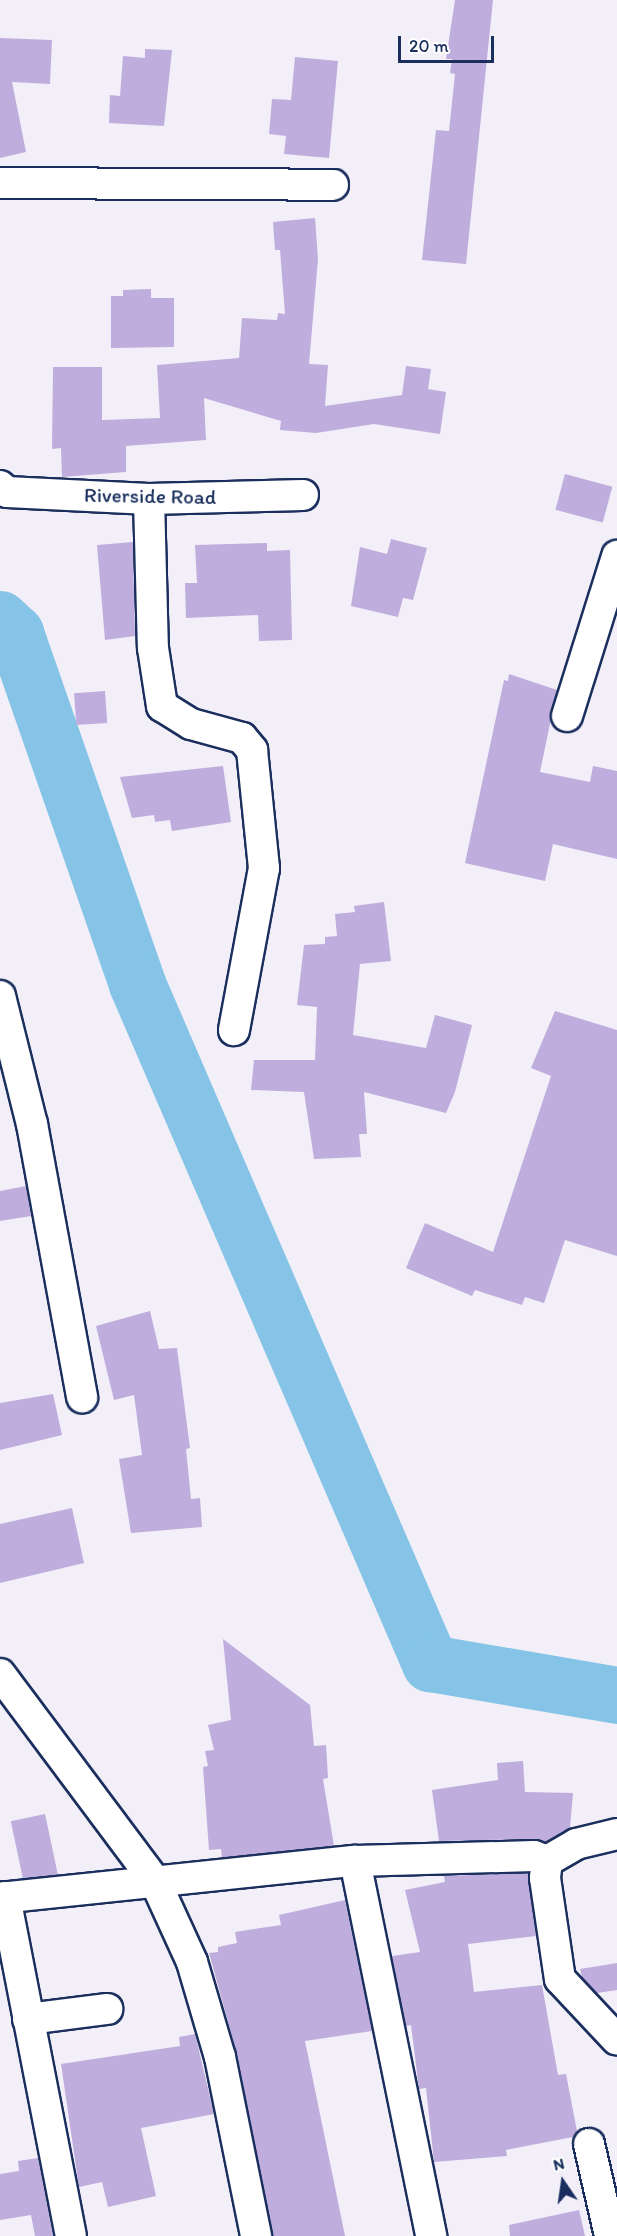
<!DOCTYPE html>
<style>
body{margin:0}
#map{position:relative;width:617px;height:2236px;overflow:hidden;background:#f2eff8;font-family:Itim,sans-serif}
div>[style]{position:absolute}
.river>*{height:57px;margin:-28.5px;padding:0 28.5px;transform-origin:28.5px;border-radius:28.5px;background:#85c4e6}
.building>*{inset:0;background:#bfaddd;transform-origin:0 0}
.roads{filter:drop-shadow(2px 0 #1b2f5e) drop-shadow(-2px 0 #1b2f5e) drop-shadow(0 2px #1b2f5e) drop-shadow(0 -2px #1b2f5e)}
.minor>*{height:30px;margin:-15px;padding:0 15px;transform-origin:15px;border-radius:15px;background:#fff}
span{translate:-50% -50%;white-space:nowrap;text-align:center;line-height:1.15;-webkit-text-stroke:4.5px #fff;paint-order:stroke}
.street-label{font-size:21px;color:#1b2f5e}
.north{position:absolute;left:533px;top:2152px;width:60px;height:60px;-webkit-text-stroke:4px #fff;paint-order:stroke;rotate:347deg;font-size:16px;font-weight:700;line-height:24px;text-align:center;color:#1b2f5e}
.north::after{content:'';display:block;margin:auto;width:21px;height:27px;background:#1b2f5e;clip-path:polygon(50% 0,100% 100%,50% 72%,0 100%)}
.scale{position:absolute;left:398px;top:36px;width:96px;height:27px;box-sizing:border-box;border:3px solid #1b2f5e;border-top:0;padding-left:8px;font-size:18px;line-height:21px;white-space:nowrap;color:#1b2f5e;-webkit-text-stroke:4px #fff;paint-order:stroke}
</style>
<div id="map">
<div class="river">
<i style="left:0;top:619px;width:21px;rotate:43deg"></i>
<i style="left:15px;top:633px;width:372px;rotate:70.8deg"></i>
<i style="left:137px;top:984px;width:740px;rotate:66.66deg"></i>
<i style="left:430px;top:1663px;width:190px;rotate:9.7deg"></i>
</div>
<div class="building">
<i style="clip-path:polygon(455px 0,493px 0,466px 264px,422px 260px,436px 130px,449px 131px,455px 74px,450px 73px,452px 59px,446px 59px)"></i>
<i style="clip-path:polygon(0 38px,52px 40px,50px 84px,12px 82px,26px 152px,0 158px,0 82px,4px 82px,0 82px)"></i>
<i style="clip-path:polygon(145px 49px,172px 50px,164px 126px,109px 123px,110px 95px,120px 96px,123px 56px,145px 58px)"></i>
<i style="clip-path:polygon(295px 57px,338px 61px,329px 158px,284px 154px,286px 136px,269px 134px,272px 99px,291px 100px)"></i>
<i style="clip-path:polygon(315px 218px,318px 259px,309px 364px,328px 365px,325px 406px,402px 395px,406px 366px,431px 369px,428px 389px,446px 392px,440px 434px,374px 424px,316px 433px,280px 430px,281px 421px,204px 398px,206px 440px,126px 446px,126px 472px,62px 477px,61px 448px,52px 449px,53px 367px,102px 367px,102px 420px,160px 418px,157px 365px,239px 358px,242px 318px,277px 320px,278px 313px,285px 314px,280px 250px,275px 250px,273px 222px)"></i>
<i style="clip-path:polygon(151px 289px,151px 298px,174px 298px,174px 347px,111px 348px,111px 296px,123px 296px,123px 290px)"></i>
<i style="left:565px;top:474px;width:49px;height:37px;rotate:15deg"></i>
<i style="clip-path:polygon(391px 539px,427px 548px,413px 600px,403px 598px,398px 617px,351px 606px,360px 547px,387px 554px)"></i>
<i style="clip-path:polygon(133px 542px,135px 636px,105px 640px,97px 545px)"></i>
<i style="clip-path:polygon(267px 543px,267px 551px,290px 550px,292px 640px,259px 641px,258px 615px,186px 618px,185px 583px,197px 583px,195px 545px)"></i>
<i style="clip-path:polygon(509px 674px,557px 690px,540px 772px,590px 782px,593px 766px,617px 771px,617px 859px,553px 844px,545px 881px,465px 863px,504px 680px,508px 681px)"></i>
<i style="left:105px;top:691px;width:32px;height:31px;rotate:86deg"></i>
<i style="clip-path:polygon(223px 766px,231px 822px,172px 831px,170px 820px,155px 822px,154px 815px,132px 818px,120px 777px)"></i>
<i style="clip-path:polygon(384px 902px,391px 961px,360px 964px,353px 1035px,426px 1048px,435px 1015px,472px 1025px,455px 1092px,446px 1113px,364px 1092px,367px 1134px,359px 1134px,361px 1157px,314px 1159px,304px 1092px,251px 1090px,254px 1060px,315px 1060px,317px 1007px,297px 1005px,304px 945px,325px 944px,325px 937px,337px 936px,335px 914px,355px 912px,354px 906px)"></i>
<i style="clip-path:polygon(555px 1011px,617px 1030px,617px 1256px,565px 1240px,544px 1303px,525px 1297px,522px 1305px,475px 1290px,472px 1296px,406px 1268px,425px 1223px,493px 1252px,551px 1076px,531px 1068px)"></i>
<i style="clip-path:polygon(26px 1186px,31px 1216px,0 1221px,0 1191px)"></i>
<i style="clip-path:polygon(150px 1311px,159px 1349px,177px 1348px,190px 1448px,186px 1449px,191px 1499px,200px 1498px,202px 1527px,131px 1533px,119px 1459px,142px 1455px,134px 1395px,114px 1400px,96px 1326px)"></i>
<i style="clip-path:polygon(53px 1394px,62px 1435px,0 1450px,0 1403px)"></i>
<i style="clip-path:polygon(72px 1508px,84px 1563px,0 1583px,0 1524px)"></i>
<i style="clip-path:polygon(223px 1639px,310px 1705px,314px 1746px,326px 1745px,328px 1778px,323px 1779px,334px 1846px,222px 1858px,221px 1849px,209px 1850px,203px 1767px,208px 1766px,205px 1751px,214px 1750px,208px 1725px,231px 1720px)"></i>
<i style="clip-path:polygon(523px 1761px,525px 1792px,573px 1793px,570px 1828px,545px 1842px,534px 1839px,439px 1841px,432px 1790px,498px 1780px,497px 1763px)"></i>
<i style="left:45px;top:1814px;width:62px;height:35px;rotate:78deg"></i>
<i style="clip-path:polygon(528px 1873px,536px 1936px,468px 1944px,474px 1992px,542px 1985px,558px 2075px,566px 2074px,577px 2131px,573px 2137px,506px 2150px,507px 2156px,434px 2162px,426px 2088px,419px 2089px,411px 2025px,406px 2026px,392px 1956px,420px 1952px,405px 1890px,445px 1882px,444px 1876px)"></i>
<i style="clip-path:polygon(345px 1900px,372px 2031px,305px 2041px,345px 2236px,273px 2236px,237px 2054px,209px 1953px,218px 1952px,218px 1947px,237px 1943px,235px 1932px,281px 1925px,279px 1915px)"></i>
<i style="clip-path:polygon(617px 1963px,617px 1990px,597px 1993px,582px 1977px,580px 1969px)"></i>
<i style="clip-path:polygon(195px 2034px,214px 2114px,141px 2128px,156px 2196px,108px 2207px,102px 2182px,79px 2187px,61px 2064px,180px 2046px,179px 2037px)"></i>
<i style="clip-path:polygon(38px 2158px,53px 2236px,35px 2236px,31px 2215px,0 2220px,0 2174px,19px 2171px,18px 2161px)"></i>
<i style="clip-path:polygon(579px 2210px,585px 2236px,510px 2236px,509px 2225px)"></i>
</div>
<div class="roads">
<div class="minor">
<i style="left:0;top:183px;width:333px;rotate:0.3deg"></i>
<i style="left:0;top:486px;width:9px;rotate:41deg"></i>
<i style="left:7px;top:492px;width:142px;rotate:2.8deg"></i>
<i style="left:149px;top:499px;width:154px;rotate:-1.5deg"></i>
<i style="left:149px;top:499px;width:149px;rotate:88.5deg"></i>
<i style="left:153px;top:648px;width:59px;rotate:81.2deg"></i>
<i style="left:162px;top:706px;width:34px;rotate:32deg"></i>
<i style="left:191px;top:724px;width:53px;rotate:15.4deg"></i>
<i style="left:242px;top:738px;width:16px;rotate:50deg"></i>
<i style="left:252px;top:750px;width:119px;rotate:84.2deg"></i>
<i style="left:264px;top:868px;width:165px;rotate:100.5deg"></i>
<i style="left:567px;top:716px;width:168px;rotate:-72.6deg"></i>
<i style="left:0;top:996px;width:132px;rotate:76deg"></i>
<i style="left:32px;top:1124px;width:278px;rotate:79.6deg"></i>
<i style="left:0;top:1674px;width:259px;rotate:53.2deg"></i>
<i style="left:155px;top:1881px;width:89px;rotate:65.4deg"></i>
<i style="left:192px;top:1962px;width:99px;rotate:73.6deg"></i>
<i style="left:220px;top:2057px;width:183px;rotate:78.6deg"></i>
<i style="left:355px;top:1861px;width:383px;rotate:78.5deg"></i>
<i style="left:547px;top:1861px;width:34px;rotate:-30deg"></i>
<i style="left:576px;top:1844px;width:42px;rotate:-13.7deg"></i>
<i style="left:5px;top:1897px;width:345px;rotate:79deg"></i>
<i style="left:0;top:1898px;width:357px;rotate:-6deg"></i>
<i style="left:355px;top:1861px;width:179px;rotate:-1.6deg"></i>
<i style="left:534px;top:1856px;width:14px;rotate:21deg"></i>
<i style="left:547px;top:1861px;width:17px;rotate:97deg"></i>
<i style="left:545px;top:1878px;width:102px;rotate:81.6deg"></i>
<i style="left:560px;top:1979px;width:83px;rotate:46.9deg"></i>
<i style="left:28px;top:2019px;width:80px;rotate:-7.2deg"></i>
<i style="left:589px;top:2144px;width:94px;rotate:77.1deg"></i>
</div>
</div>
<div class="street-label">
<span style="left:150px;top:496px;rotate:1deg">Riverside Road</span>
</div>
<div class="north">N</div>
<div class="scale">20 m</div>
</div>
